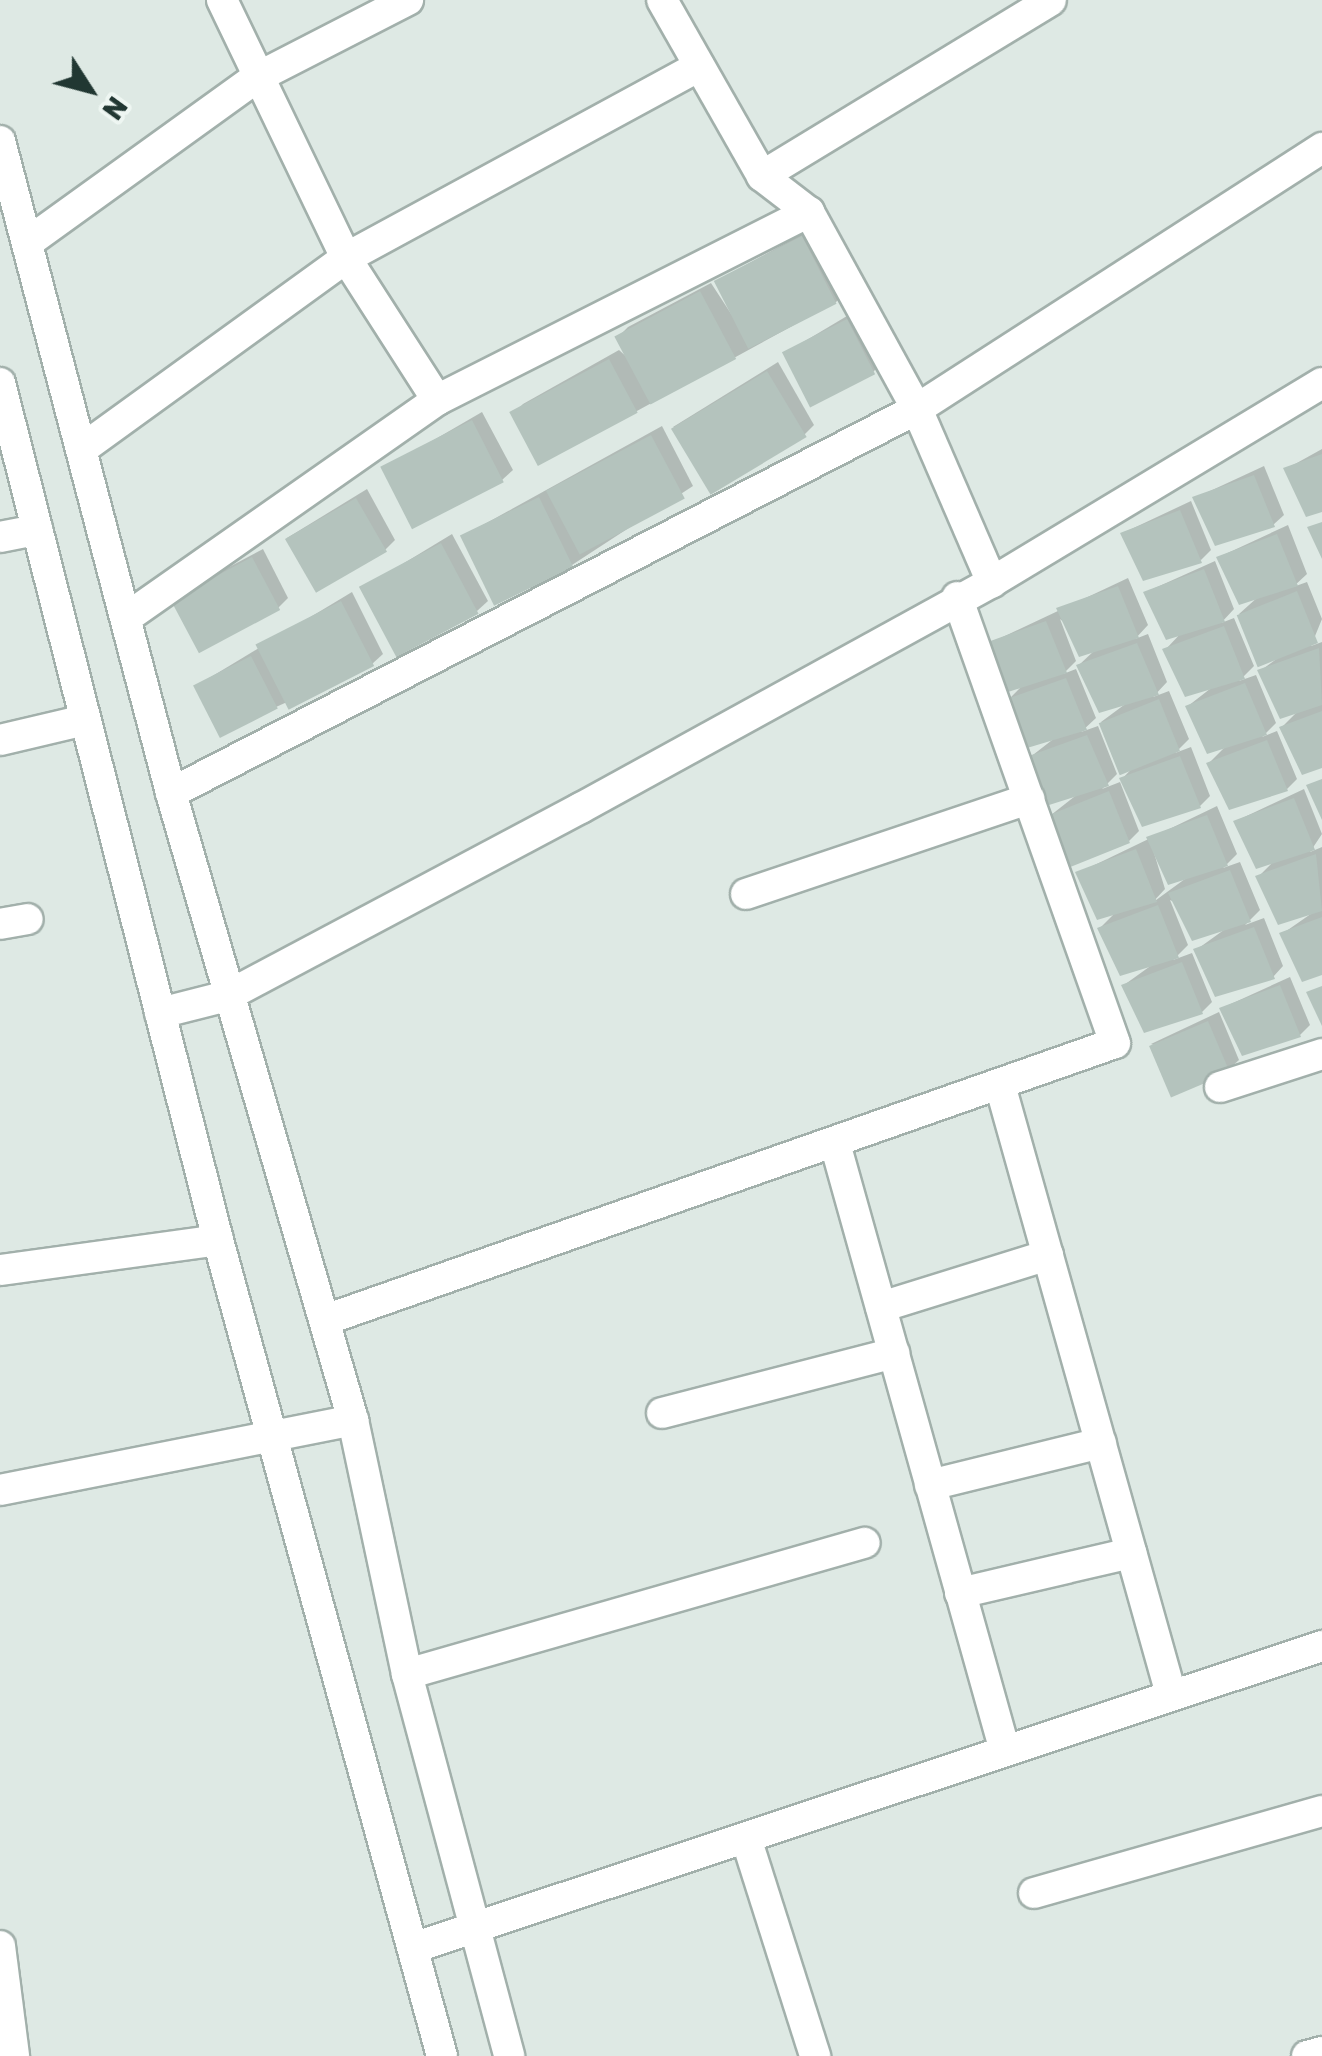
<!DOCTYPE html>
<style>
body{margin:0}
#map{position:relative;width:1322px;height:2056px;overflow:hidden;background:#dee9e4;font-family:Rubik,sans-serif}
div>[style]{position:absolute}
.shadow>*{inset:0;background:#0003}
.building>*{inset:0;background:#b4c3bd;transform-origin:0 0}
.roads{filter:drop-shadow(2px 0 #a2b0ab) drop-shadow(-2px 0 #a2b0ab) drop-shadow(0 2px #a2b0ab) drop-shadow(0 -2px #a2b0ab)}
.street>*{height:30px;margin:-15px;padding:0 15px;transform-origin:15px;border-radius:15px;background:#fff}
.secondary>*{height:30px;margin:-15px;padding:0 15px;transform-origin:15px;border-radius:15px;background:#fff}
span{translate:-50% -50%;white-space:nowrap;text-align:center;line-height:1.15;-webkit-text-stroke:8px #eef6f2;paint-order:stroke}
.north{position:absolute;left:40px;top:40px;width:100px;height:100px;-webkit-text-stroke:8px #eef6f2;paint-order:stroke;rotate:126deg;font-size:28px;font-weight:700;line-height:40px;text-align:center;color:#213732}
.north::after{content:'';display:block;margin:auto;width:35px;height:45px;background:#213732;clip-path:polygon(50% 0,100% 100%,50% 72%,0 100%)}
</style>
<div id="map">
<div class="shadow">
<i style="clip-path:polygon(813px 228px,846px 292px,836px 302px,540px 464px,513px 414px,523px 404px,619px 350px,630px 360px,618px 337px,628px 327px,711px 283px,739px 326px,717px 281px)"></i>
<i style="clip-path:polygon(857px 310px,884px 361px,873px 372px,785px 353px)"></i>
<i style="clip-path:polygon(778px 362px,814px 425px,804px 435px,673px 427px)"></i>
<i style="clip-path:polygon(482px 412px,513px 470px,502px 480px,384px 469px)"></i>
<i style="clip-path:polygon(662px 426px,693px 486px,572px 565px,463px 536px)"></i>
<i style="clip-path:polygon(1322px 449px,1322px 509px,1286px 469px)"></i>
<i style="clip-path:polygon(1264px 466px,1284px 515px,1273px 525px,1195px 498px)"></i>
<i style="clip-path:polygon(367px 489px,395px 540px,385px 550px,287px 538px)"></i>
<i style="clip-path:polygon(1191px 501px,1211px 550px,1201px 560px,1123px 533px)"></i>
<i style="clip-path:polygon(1288px 525px,1307px 574px,1293px 587px,1307px 582px,1322px 619px,1311px 646px,1322px 642px,1322px 766px,1282px 727px,1299px 710px,1260px 671px,1290px 649px,1239px 614px,1259px 596px,1219px 557px)"></i>
<i style="clip-path:polygon(452px 534px,488px 601px,477px 611px,363px 588px)"></i>
<i style="clip-path:polygon(263px 549px,288px 598px,278px 608px,184px 591px)"></i>
<i style="clip-path:polygon(1215px 561px,1234px 609px,1221px 623px,1234px 618px,1254px 666px,1239px 681px,1256px 675px,1276px 723px,1262px 737px,1277px 731px,1297px 779px,1287px 789px,1209px 763px,1227px 745px,1188px 706px,1215px 685px,1166px 649px,1182px 632px,1146px 592px)"></i>
<i style="clip-path:polygon(1128px 578px,1148px 625px,1135px 639px,1148px 634px,1167px 682px,1153px 697px,1169px 691px,1189px 739px,1175px 753px,1191px 747px,1210px 796px,1200px 806px,1122px 779px,1139px 761px,1101px 722px,1128px 702px,1079px 665px,1096px 649px,1060px 619px,1076px 661px,1063px 674px,1076px 669px,1096px 718px,1081px 732px,1098px 726px,1117px 774px,1102px 789px,1120px 782px,1139px 831px,1129px 841px,1051px 815px,1079px 793px,1029px 758px,1056px 737px,1007px 701px,1024px 684px,988px 644px)"></i>
<i style="clip-path:polygon(352px 592px,383px 654px,372px 664px,276px 707px,196px 686px)"></i>
<i style="clip-path:polygon(1304px 789px,1322px 834px,1310px 852px,1322px 847px,1322px 973px,1282px 934px,1315px 911px,1258px 877px,1275px 860px,1236px 821px)"></i>
<i style="clip-path:polygon(evenodd,1217px 806px,1237px 854px,1223px 868px,1240px 862px,1260px 910px,1245px 925px,1264px 918px,1283px 966px,1273px 977px,1196px 950px,1228px 927px,1170px 900px,1188px 945px,1173px 960px,1192px 953px,1212px 1002px,1202px 1012px,1124px 985px,1156px 962px,1100px 928px,1117px 911px,1078px 873px,1217px 806px,1151px 843px,1189px 876px,1152px 903px,1165px 889px,1151px 843px)"></i>
<i style="clip-path:polygon(1290px 977px,1310px 1025px,1300px 1035px,1222px 1008px)"></i>
<i style="clip-path:polygon(1219px 1012px,1239px 1060px,1228px 1070px,1151px 1044px)"></i>
</div>
<div class="building">
<i style="left:802px;top:236px;width:76px;height:99px;rotate:63deg"></i>
<i style="left:700px;top:291px;width:77px;height:97px;rotate:62deg"></i>
<i style="left:847px;top:319px;width:62px;height:73px;rotate:63deg"></i>
<i style="left:609px;top:359px;width:61px;height:113px;rotate:62deg"></i>
<i style="left:767px;top:371px;width:77px;height:112px;rotate:59deg"></i>
<i style="left:472px;top:420px;width:70px;height:103px;rotate:63deg"></i>
<i style="left:651px;top:435px;width:72px;height:119px;rotate:62deg"></i>
<i style="clip-path:polygon(1322px 454px,1322px 512px,1306px 517px,1283px 468px)"></i>
<i style="clip-path:polygon(1254px 475px,1275px 527px,1215px 546px,1192px 497px)"></i>
<i style="left:539px;top:497px;width:78px;height:88px;rotate:64deg"></i>
<i style="left:356px;top:498px;width:62px;height:82px;rotate:60deg"></i>
<i style="clip-path:polygon(1180px 510px,1202px 563px,1143px 581px,1120px 533px)"></i>
<i style="clip-path:polygon(1322px 522px,1322px 559px,1307px 527px)"></i>
<i style="clip-path:polygon(1277px 534px,1298px 586px,1239px 605px,1216px 557px)"></i>
<i style="left:441px;top:543px;width:80px;height:93px;rotate:62deg"></i>
<i style="left:252px;top:557px;width:60px;height:92px;rotate:62deg"></i>
<i style="clip-path:polygon(1204px 569px,1225px 622px,1166px 640px,1143px 592px)"></i>
<i style="clip-path:polygon(1118px 586px,1139px 638px,1079px 657px,1056px 608px)"></i>
<i style="left:1297px;top:591px;width:56px;height:65px;rotate:68deg"></i>
<i style="left:341px;top:601px;width:73px;height:96px;rotate:63deg"></i>
<i style="clip-path:polygon(1046px 621px,1067px 673px,1008px 692px,985px 643px)"></i>
<i style="clip-path:polygon(1224px 626px,1245px 679px,1185px 697px,1162px 649px)"></i>
<i style="clip-path:polygon(1137px 643px,1159px 695px,1099px 713px,1076px 665px)"></i>
<i style="clip-path:polygon(1319px 648px,1322px 705px,1280px 719px,1257px 670px)"></i>
<i style="left:251px;top:656px;width:59px;height:65px;rotate:63deg"></i>
<i style="clip-path:polygon(1066px 678px,1087px 730px,1027px 748px,1004px 700px)"></i>
<i style="clip-path:polygon(1245px 683px,1267px 735px,1207px 754px,1185px 706px)"></i>
<i style="left:1159px;top:699px;width:56px;height:65px;rotate:68deg"></i>
<i style="clip-path:polygon(1322px 711px,1322px 768px,1302px 775px,1279px 727px)"></i>
<i style="clip-path:polygon(1087px 735px,1109px 786px,1049px 805px,1026px 757px)"></i>
<i style="clip-path:polygon(1267px 740px,1288px 791px,1229px 810px,1206px 763px)"></i>
<i style="clip-path:polygon(1180px 756px,1201px 808px,1142px 827px,1119px 778px)"></i>
<i style="clip-path:polygon(1322px 779px,1322px 820px,1306px 785px)"></i>
<i style="left:1109px;top:791px;width:56px;height:65px;rotate:68deg"></i>
<i style="clip-path:polygon(1294px 798px,1315px 850px,1256px 869px,1233px 821px)"></i>
<i style="clip-path:polygon(1207px 815px,1228px 866px,1168px 885px,1146px 837px)"></i>
<i style="clip-path:polygon(1136px 849px,1157px 902px,1097px 920px,1075px 872px)"></i>
<i style="clip-path:polygon(1316px 854px,1322px 911px,1278px 925px,1255px 876px)"></i>
<i style="clip-path:polygon(1230px 870px,1251px 922px,1192px 941px,1168px 893px)"></i>
<i style="clip-path:polygon(1158px 905px,1179px 958px,1120px 976px,1097px 928px)"></i>
<i style="clip-path:polygon(1322px 917px,1322px 975px,1302px 982px,1279px 933px)"></i>
<i style="clip-path:polygon(1254px 927px,1275px 979px,1215px 997px,1193px 949px)"></i>
<i style="clip-path:polygon(1182px 962px,1203px 1014px,1144px 1033px,1121px 985px)"></i>
<i style="clip-path:polygon(1280px 985px,1301px 1037px,1242px 1056px,1219px 1008px)"></i>
<i style="clip-path:polygon(1322px 986px,1322px 1026px,1306px 992px)"></i>
<i style="left:1208px;top:1021px;width:56px;height:64px;rotate:67deg"></i>
</div>
<div class="roads">
<div class="street">
<i style="left:222px;top:0;width:286px;rotate:64.3deg"></i>
<i style="left:346px;top:258px;width:169px;rotate:57.3deg"></i>
<i style="left:662px;top:0;width:202px;rotate:60.4deg"></i>
<i style="left:762px;top:176px;width:59px;rotate:37.5deg"></i>
<i style="left:809px;top:212px;width:225px;rotate:61.3deg"></i>
<i style="left:917px;top:409px;width:189px;rotate:66.6deg"></i>
<i style="left:762px;top:176px;width:338px;rotate:-31.3deg"></i>
<i style="left:27px;top:243px;width:282px;rotate:-35.8deg"></i>
<i style="left:256px;top:78px;width:171px;rotate:-27.2deg"></i>
<i style="left:82px;top:449px;width:326px;rotate:-35.9deg"></i>
<i style="left:346px;top:258px;width:402px;rotate:-28.5deg"></i>
<i style="left:0;top:537px;width:38px;rotate:-11deg"></i>
<i style="left:126px;top:618px;width:380px;rotate:-35deg"></i>
<i style="left:437px;top:400px;width:417px;rotate:-26.8deg"></i>
<i style="left:0;top:740px;width:87px;rotate:-13.2deg"></i>
<i style="left:171px;top:793px;width:839px;rotate:-27.24deg"></i>
<i style="left:917px;top:409px;width:482px;rotate:-32.8deg"></i>
<i style="left:746px;top:894px;width:299px;rotate:-18.6deg"></i>
<i style="left:0;top:924px;width:28px;rotate:-10deg"></i>
<i style="left:160px;top:1013px;width:69px;rotate:-14.2deg"></i>
<i style="left:227px;top:996px;width:401px;rotate:-28deg"></i>
<i style="left:581px;top:808px;width:469px;rotate:-28.8deg"></i>
<i style="left:992px;top:582px;width:385px;rotate:-31.1deg"></i>
<i style="left:1000px;top:1085px;width:633px;rotate:74.32deg"></i>
<i style="left:1220px;top:1087px;width:107px;rotate:-17.9deg"></i>
<i style="left:836px;top:1147px;width:627px;rotate:74.37deg"></i>
<i style="left:0;top:1270px;width:220px;rotate:-7.8deg"></i>
<i style="left:881px;top:1307px;width:175px;rotate:-17.3deg"></i>
<i style="left:325px;top:1320px;width:837px;rotate:-19.32deg"></i>
<i style="left:1115px;top:1043px;width:473px;rotate:-109.5deg"></i>
<i style="left:662px;top:1413px;width:240px;rotate:-14.5deg"></i>
<i style="left:930px;top:1485px;width:176px;rotate:-13.8deg"></i>
<i style="left:0;top:1490px;width:360px;rotate:-11.2deg"></i>
<i style="left:960px;top:1593px;width:176px;rotate:-13.2deg"></i>
<i style="left:407px;top:1674px;width:476px;rotate:-16deg"></i>
<i style="left:746px;top:1838px;width:229px;rotate:72.4deg"></i>
<i style="left:1034px;top:1893px;width:299px;rotate:-15.9deg"></i>
<i style="left:0;top:1946px;width:111px;rotate:82.7deg"></i>
<i style="left:1307px;top:2056px;width:16px;rotate:-15deg"></i>
</div>
<div class="secondary">
<i style="left:0;top:141px;width:674px;rotate:75.3deg"></i>
<i style="left:171px;top:793px;width:653px;rotate:73.81deg"></i>
<i style="left:353px;top:1420px;width:260px;rotate:78deg"></i>
<i style="left:407px;top:1674px;width:395px;rotate:75deg"></i>
<i style="left:0;top:383px;width:884px;rotate:75.73deg"></i>
<i style="left:218px;top:1240px;width:846px;rotate:74.65deg"></i>
<i style="left:413px;top:1948px;width:958px;rotate:-18.38deg"></i>
</div>
</div>
<div class="north">N</div>
</div>
